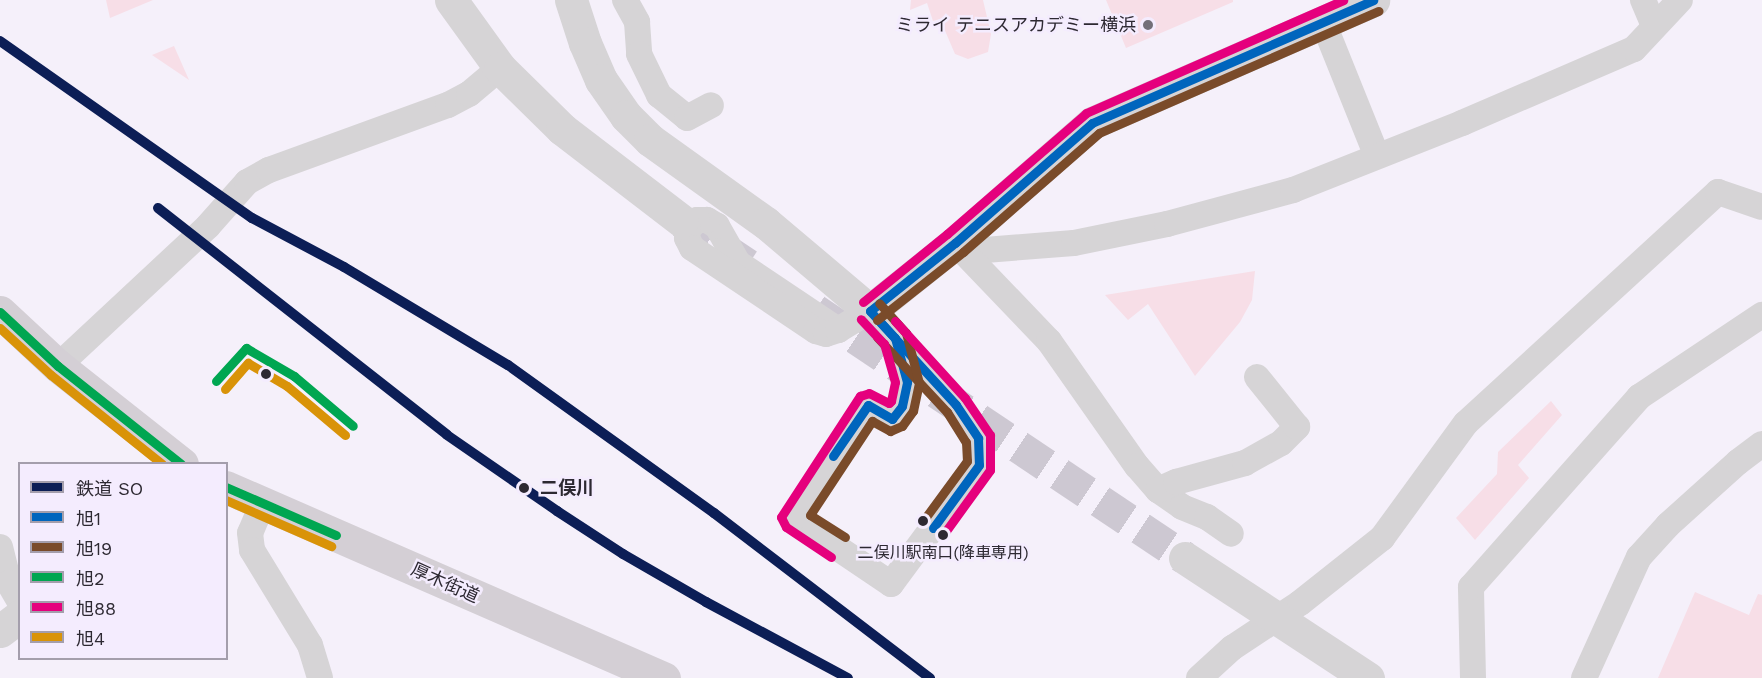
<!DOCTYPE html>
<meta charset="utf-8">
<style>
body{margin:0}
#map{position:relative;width:1762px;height:678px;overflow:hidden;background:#f5f0fa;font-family:"Work Sans","Noto Sans JP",sans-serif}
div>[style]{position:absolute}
.green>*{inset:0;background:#f7dee7}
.secondary-tunnel>*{height:33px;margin-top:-16.5px;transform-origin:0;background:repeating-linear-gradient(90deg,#cdc8d2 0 33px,transparent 0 49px)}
.street>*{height:26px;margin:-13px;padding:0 13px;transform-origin:13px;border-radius:13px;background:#d6d4d6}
.secondary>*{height:33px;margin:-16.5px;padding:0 16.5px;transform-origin:16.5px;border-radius:16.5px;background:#d6d4d6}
.primary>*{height:33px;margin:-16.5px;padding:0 16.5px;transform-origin:16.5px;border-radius:16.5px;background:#d4cfd5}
.bus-1>*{height:9px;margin:-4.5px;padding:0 4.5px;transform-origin:4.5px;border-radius:4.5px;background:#0065bd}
.bus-2>*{height:9px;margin:-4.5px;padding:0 4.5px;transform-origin:4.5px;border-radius:4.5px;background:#7a4b2a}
.bus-3>*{height:9px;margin:-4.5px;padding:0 4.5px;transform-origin:4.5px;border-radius:4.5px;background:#00a651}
.bus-4>*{height:9px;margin:-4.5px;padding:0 4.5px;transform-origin:4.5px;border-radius:4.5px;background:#e5007d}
.bus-5>*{height:9px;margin:-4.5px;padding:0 4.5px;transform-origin:4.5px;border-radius:4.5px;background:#d99308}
.rail-1>*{height:10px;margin:-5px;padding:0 5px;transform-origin:5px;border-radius:5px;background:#0c1e56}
.dots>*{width:16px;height:16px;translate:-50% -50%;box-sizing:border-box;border:3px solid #f4ecfe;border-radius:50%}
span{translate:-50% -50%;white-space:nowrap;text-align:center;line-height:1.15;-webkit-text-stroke:5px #f4ecfe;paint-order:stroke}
.bus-label{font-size:16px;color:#2d2932}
.poi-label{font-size:18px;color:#2d2932}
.right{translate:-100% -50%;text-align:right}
.stop-label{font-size:18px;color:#2d2932;font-weight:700}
.left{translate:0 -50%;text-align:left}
.street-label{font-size:18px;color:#2d2932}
.legend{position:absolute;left:18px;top:462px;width:210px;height:198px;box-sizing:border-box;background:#f4ecfe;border:2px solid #a49eac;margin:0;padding:8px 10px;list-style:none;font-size:18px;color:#2d2932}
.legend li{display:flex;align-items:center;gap:12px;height:30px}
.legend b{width:30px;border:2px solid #a49eac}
</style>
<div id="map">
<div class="green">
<i style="clip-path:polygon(106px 0,153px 0,110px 18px)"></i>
<i style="clip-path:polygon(911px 0,983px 0,991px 34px,988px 52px,968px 59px,955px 54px,940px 19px,933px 21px,927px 3px,910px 10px)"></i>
<i style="clip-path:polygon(1106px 0,1233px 0,1233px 2px,1126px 48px)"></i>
<i style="clip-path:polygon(174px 46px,189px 80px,152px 55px)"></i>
<i style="clip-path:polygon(1255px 271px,1252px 300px,1240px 322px,1195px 376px,1148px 304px,1128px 320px,1105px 295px)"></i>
<i style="clip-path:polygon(1551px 401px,1562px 415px,1518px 465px,1529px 478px,1475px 540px,1456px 518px,1497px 474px,1498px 452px)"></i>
<i style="clip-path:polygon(1695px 592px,1749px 615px,1758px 594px,1762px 595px,1762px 678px,1658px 678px)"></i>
</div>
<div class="secondary-tunnel">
<i style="left:682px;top:221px;width:79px;rotate:33.7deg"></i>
<i style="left:815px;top:310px;width:445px;rotate:33.8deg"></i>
</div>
<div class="street">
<i style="left:625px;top:0;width:25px;rotate:61deg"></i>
<i style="left:637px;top:22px;width:32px;rotate:86deg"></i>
<i style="left:639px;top:54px;width:46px;rotate:64deg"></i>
<i style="left:659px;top:95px;width:36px;rotate:39deg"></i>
<i style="left:687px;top:118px;width:27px;rotate:-28deg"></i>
<i style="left:1643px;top:0;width:28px;rotate:67deg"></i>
<i style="left:1323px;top:22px;width:144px;rotate:68.1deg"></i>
<i style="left:955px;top:243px;width:31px;rotate:13deg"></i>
<i style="left:985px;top:250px;width:89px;rotate:-4.5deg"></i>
<i style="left:1074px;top:243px;width:95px;rotate:-11.5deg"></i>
<i style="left:1167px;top:224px;width:131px;rotate:-15.1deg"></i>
<i style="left:1293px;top:190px;width:182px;rotate:-21.6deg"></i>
<i style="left:1462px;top:123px;width:187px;rotate:-23.3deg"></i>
<i style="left:1634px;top:49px;width:67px;rotate:-46.8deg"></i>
<i style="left:955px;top:243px;width:136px;rotate:46.2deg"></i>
<i style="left:1049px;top:341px;width:153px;rotate:54.9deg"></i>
<i style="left:1137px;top:466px;width:32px;rotate:49deg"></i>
<i style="left:1158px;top:490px;width:29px;rotate:35deg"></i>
<i style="left:1182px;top:507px;width:27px;rotate:22deg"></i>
<i style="left:1207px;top:517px;width:29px;rotate:35deg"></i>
<i style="left:838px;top:330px;width:120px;rotate:-146.2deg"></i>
<i style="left:738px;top:263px;width:43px;rotate:-119.6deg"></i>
<i style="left:717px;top:226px;width:12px;rotate:-149deg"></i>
<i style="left:707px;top:220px;width:10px;rotate:180deg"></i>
<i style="left:697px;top:220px;width:13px;rotate:135deg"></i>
<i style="left:688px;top:229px;width:9px;rotate:96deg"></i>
<i style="left:687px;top:238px;width:11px;rotate:63deg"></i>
<i style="left:692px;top:248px;width:149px;rotate:33.8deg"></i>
<i style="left:816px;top:331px;width:10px;rotate:17deg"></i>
<i style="left:826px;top:334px;width:13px;rotate:-18deg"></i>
<i style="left:838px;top:330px;width:37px;rotate:-31deg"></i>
<i style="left:870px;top:311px;width:37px;rotate:47deg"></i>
<i style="left:895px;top:338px;width:91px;rotate:47.7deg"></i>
<i style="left:956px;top:405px;width:40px;rotate:56deg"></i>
<i style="left:978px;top:438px;width:27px;rotate:88deg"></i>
<i style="left:979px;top:465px;width:148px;rotate:126.5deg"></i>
<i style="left:891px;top:584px;width:118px;rotate:-146deg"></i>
<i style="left:793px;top:518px;width:136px;rotate:-56.4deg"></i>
<i style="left:868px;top:405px;width:28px;rotate:30deg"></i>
<i style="left:892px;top:419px;width:16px;rotate:-52deg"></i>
<i style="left:902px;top:406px;width:25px;rotate:-78deg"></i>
<i style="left:907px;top:382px;width:46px;rotate:-105.3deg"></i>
<i style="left:58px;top:366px;width:205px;rotate:-43deg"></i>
<i style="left:208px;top:226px;width:59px;rotate:-48.4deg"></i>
<i style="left:247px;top:182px;width:25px;rotate:-29deg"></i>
<i style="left:269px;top:170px;width:190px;rotate:-20deg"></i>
<i style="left:448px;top:105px;width:24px;rotate:-28deg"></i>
<i style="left:469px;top:94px;width:40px;rotate:-40deg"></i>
<i style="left:1158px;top:490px;width:20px;rotate:-24deg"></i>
<i style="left:1176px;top:482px;width:72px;rotate:-15.4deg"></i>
<i style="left:1245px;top:463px;width:41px;rotate:-29.1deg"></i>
<i style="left:1281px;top:443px;width:23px;rotate:-45deg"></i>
<i style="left:1297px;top:427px;width:64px;rotate:-128.7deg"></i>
<i style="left:262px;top:505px;width:30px;rotate:113deg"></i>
<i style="left:250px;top:533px;width:17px;rotate:83deg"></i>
<i style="left:252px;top:550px;width:111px;rotate:58.6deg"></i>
<i style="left:310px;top:645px;width:34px;rotate:73deg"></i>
<i style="left:0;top:547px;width:37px;rotate:76deg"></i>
<i style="left:9px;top:583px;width:22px;rotate:60deg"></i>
<i style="left:1199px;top:678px;width:45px;rotate:-42.3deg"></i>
<i style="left:1232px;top:648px;width:82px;rotate:-33.5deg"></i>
<i style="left:1300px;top:603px;width:105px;rotate:-38.4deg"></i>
<i style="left:1382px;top:538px;width:142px;rotate:-53.9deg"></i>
<i style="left:1466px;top:423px;width:342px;rotate:-42.5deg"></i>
<i style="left:1718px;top:192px;width:46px;rotate:18.8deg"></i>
<i style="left:1473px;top:678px;width:91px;rotate:-91.3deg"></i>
<i style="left:1471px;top:587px;width:254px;rotate:-48.5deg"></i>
<i style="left:1639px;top:397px;width:148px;rotate:-33.7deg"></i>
<i style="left:1584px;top:678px;width:133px;rotate:-65.6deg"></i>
<i style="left:1639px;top:557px;width:43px;rotate:-47.8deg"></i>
<i style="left:1668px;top:525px;width:94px;rotate:-42deg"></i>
<i style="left:1738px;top:462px;width:30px;rotate:-37deg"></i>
</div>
<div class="secondary">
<i style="left:451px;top:0;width:84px;rotate:54.2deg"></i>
<i style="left:500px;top:68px;width:87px;rotate:44.5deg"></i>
<i style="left:562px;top:129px;width:151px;rotate:37.5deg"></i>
<i style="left:571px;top:0;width:45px;rotate:72deg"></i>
<i style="left:585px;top:43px;width:40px;rotate:66.6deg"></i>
<i style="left:601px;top:80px;width:44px;rotate:55.2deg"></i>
<i style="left:626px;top:116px;width:34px;rotate:45deg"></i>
<i style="left:650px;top:140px;width:143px;rotate:35.6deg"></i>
<i style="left:766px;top:223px;width:136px;rotate:40.2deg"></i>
<i style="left:870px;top:311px;width:109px;rotate:-38.7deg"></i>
<i style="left:955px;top:243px;width:182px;rotate:-41.2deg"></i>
<i style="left:1092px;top:123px;width:307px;rotate:-23.6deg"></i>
<i style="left:1185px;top:558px;width:219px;rotate:33.3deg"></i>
<i style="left:0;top:631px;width:25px;rotate:-37deg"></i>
</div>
<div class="primary">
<i style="left:0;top:312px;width:79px;rotate:43deg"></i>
<i style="left:58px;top:366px;width:158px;rotate:38.3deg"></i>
<i style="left:226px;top:487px;width:478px;rotate:23.6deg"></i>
</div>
<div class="bus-1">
<i style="left:870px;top:311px;width:109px;rotate:-38.7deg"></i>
<i style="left:955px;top:243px;width:182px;rotate:-41.2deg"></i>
<i style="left:1092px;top:123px;width:307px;rotate:-23.6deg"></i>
<i style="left:870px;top:311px;width:127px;rotate:47.5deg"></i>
<i style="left:956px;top:405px;width:40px;rotate:56deg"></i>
<i style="left:978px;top:438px;width:27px;rotate:88deg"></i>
<i style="left:979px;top:465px;width:78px;rotate:126.1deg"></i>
<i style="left:833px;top:456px;width:62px;rotate:-55.5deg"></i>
<i style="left:868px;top:405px;width:28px;rotate:30deg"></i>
<i style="left:892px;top:419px;width:16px;rotate:-52deg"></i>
<i style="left:902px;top:406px;width:25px;rotate:-78deg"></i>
<i style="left:907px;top:382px;width:46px;rotate:-105.3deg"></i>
<i style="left:895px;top:338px;width:22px;rotate:-133deg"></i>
</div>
<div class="bus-2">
<i style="left:877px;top:320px;width:110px;rotate:-38.3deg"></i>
<i style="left:963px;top:252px;width:181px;rotate:-41.2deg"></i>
<i style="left:1099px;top:133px;width:305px;rotate:-23.6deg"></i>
<i style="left:877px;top:337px;width:103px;rotate:47deg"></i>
<i style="left:947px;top:412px;width:36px;rotate:58deg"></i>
<i style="left:966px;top:442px;width:19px;rotate:87deg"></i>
<i style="left:967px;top:461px;width:74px;rotate:126.3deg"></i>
<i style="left:845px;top:537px;width:41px;rotate:-147.8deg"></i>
<i style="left:810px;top:515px;width:113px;rotate:-56.6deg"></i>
<i style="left:872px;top:421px;width:21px;rotate:29deg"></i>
<i style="left:890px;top:431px;width:13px;rotate:-23deg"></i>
<i style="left:902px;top:426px;width:19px;rotate:-54deg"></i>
<i style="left:913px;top:411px;width:29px;rotate:-78deg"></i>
<i style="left:919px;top:383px;width:52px;rotate:-104.6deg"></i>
<i style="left:906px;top:333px;width:40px;rotate:-132deg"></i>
</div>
<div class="bus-3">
<i style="left:0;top:312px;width:79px;rotate:43deg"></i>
<i style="left:58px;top:366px;width:157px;rotate:38.5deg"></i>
<i style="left:216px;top:381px;width:45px;rotate:-47.7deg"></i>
<i style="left:246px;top:348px;width:56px;rotate:30.3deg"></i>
<i style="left:294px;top:376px;width:77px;rotate:40.3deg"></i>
<i style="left:226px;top:487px;width:120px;rotate:23.6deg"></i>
</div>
<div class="bus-4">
<i style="left:863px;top:302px;width:108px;rotate:-39deg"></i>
<i style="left:947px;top:234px;width:184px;rotate:-41deg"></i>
<i style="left:1086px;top:113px;width:281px;rotate:-23.7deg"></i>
<i style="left:895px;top:321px;width:104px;rotate:47.7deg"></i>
<i style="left:965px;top:398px;width:45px;rotate:56deg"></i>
<i style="left:990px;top:435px;width:35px;rotate:90deg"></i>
<i style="left:990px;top:470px;width:80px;rotate:125.9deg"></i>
<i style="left:831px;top:557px;width:54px;rotate:-146.3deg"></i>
<i style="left:786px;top:527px;width:11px;rotate:-117deg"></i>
<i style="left:781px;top:517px;width:145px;rotate:-56.9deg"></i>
<i style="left:860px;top:396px;width:9px;rotate:-18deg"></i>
<i style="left:869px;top:393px;width:22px;rotate:27deg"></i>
<i style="left:889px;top:403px;width:3px;rotate:-45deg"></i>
<i style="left:891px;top:401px;width:19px;rotate:-78deg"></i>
<i style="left:895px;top:382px;width:40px;rotate:-106deg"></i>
<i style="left:884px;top:344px;width:34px;rotate:-133deg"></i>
</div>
<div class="bus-5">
<i style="left:0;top:328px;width:69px;rotate:42.7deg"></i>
<i style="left:51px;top:375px;width:142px;rotate:38.7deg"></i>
<i style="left:225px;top:389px;width:35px;rotate:-49deg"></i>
<i style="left:248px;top:363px;width:45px;rotate:30.5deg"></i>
<i style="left:287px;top:386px;width:76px;rotate:40.2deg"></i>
<i style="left:226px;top:500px;width:115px;rotate:23.7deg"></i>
</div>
<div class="rail-1">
<i style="left:0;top:41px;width:308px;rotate:35.1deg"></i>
<i style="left:252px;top:218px;width:104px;rotate:28deg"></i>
<i style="left:344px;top:267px;width:191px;rotate:30.9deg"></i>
<i style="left:508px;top:365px;width:254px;rotate:35.7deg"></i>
<i style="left:714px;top:513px;width:272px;rotate:37.4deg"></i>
<i style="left:158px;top:208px;width:367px;rotate:38.1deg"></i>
<i style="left:447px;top:435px;width:134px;rotate:34.6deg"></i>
<i style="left:557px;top:511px;width:79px;rotate:33.1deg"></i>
<i style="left:623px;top:554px;width:96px;rotate:30deg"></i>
<i style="left:706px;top:602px;width:161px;rotate:28.2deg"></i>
</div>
<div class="dots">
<i style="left:1148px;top:25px;background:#736f78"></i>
<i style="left:266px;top:374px;background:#2d2932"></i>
<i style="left:524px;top:488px;background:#2d2932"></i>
<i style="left:923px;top:521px;background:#2d2932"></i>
<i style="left:943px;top:535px;background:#2d2932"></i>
</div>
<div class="bus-label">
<span style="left:943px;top:553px">二俣川駅南口(降車専用)</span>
</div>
<div class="poi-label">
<span class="right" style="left:1136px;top:25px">ミライ テニスアカデミー横浜</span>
</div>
<div class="stop-label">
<span class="left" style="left:540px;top:488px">二俣川</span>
</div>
<div class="street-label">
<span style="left:445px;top:583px;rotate:24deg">厚木街道</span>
</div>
<ul class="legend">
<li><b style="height:8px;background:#0c1e56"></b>鉄道 SO</li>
<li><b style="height:8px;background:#0065bd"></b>旭1</li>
<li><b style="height:8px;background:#7a4b2a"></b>旭19</li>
<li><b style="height:8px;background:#00a651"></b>旭2</li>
<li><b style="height:8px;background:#e5007d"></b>旭88</li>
<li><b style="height:8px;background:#d99308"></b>旭4</li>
</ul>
</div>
